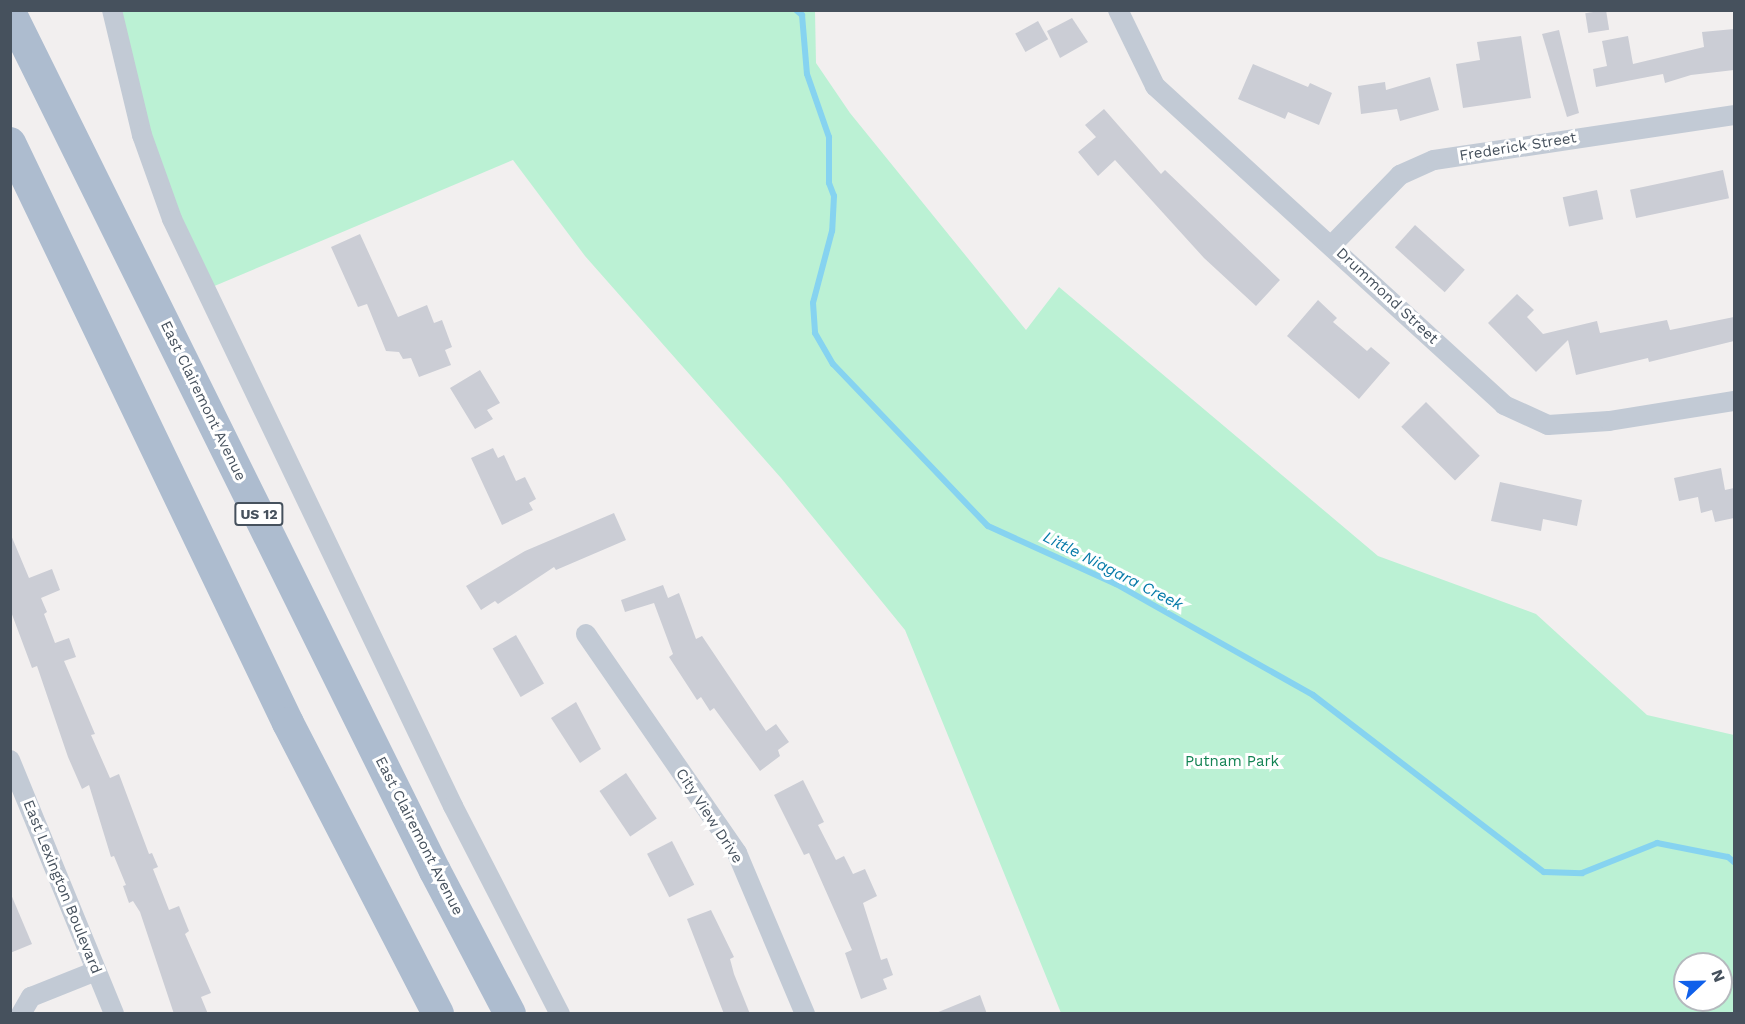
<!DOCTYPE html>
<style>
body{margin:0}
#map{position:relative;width:1745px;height:1024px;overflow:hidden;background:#f2efef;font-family:"Work Sans",sans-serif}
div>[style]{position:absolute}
.green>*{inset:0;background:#bbf1d4}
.stream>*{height:6px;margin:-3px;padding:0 3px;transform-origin:3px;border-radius:3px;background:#86d3f0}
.building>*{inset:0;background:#cbcdd5;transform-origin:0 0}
.street>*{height:20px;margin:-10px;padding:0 10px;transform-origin:10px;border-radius:10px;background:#c2cad5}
.primary>*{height:32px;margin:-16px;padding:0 16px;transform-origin:16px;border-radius:16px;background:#adbccf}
span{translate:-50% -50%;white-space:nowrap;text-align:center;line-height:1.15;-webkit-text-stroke:6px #fff;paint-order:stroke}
.shield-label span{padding:2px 4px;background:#fff;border:2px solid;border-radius:4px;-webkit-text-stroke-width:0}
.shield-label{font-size:14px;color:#46515d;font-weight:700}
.street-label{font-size:15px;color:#46515d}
.park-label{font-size:15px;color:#138353}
.water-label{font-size:16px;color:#077ba9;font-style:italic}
.frame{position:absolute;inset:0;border:12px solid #46515d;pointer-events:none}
.north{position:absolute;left:1673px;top:952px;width:60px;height:60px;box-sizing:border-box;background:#fff;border:2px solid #b5b9be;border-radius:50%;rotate:68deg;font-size:16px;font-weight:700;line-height:24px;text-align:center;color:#46515d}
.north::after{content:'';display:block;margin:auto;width:21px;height:27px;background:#1060ea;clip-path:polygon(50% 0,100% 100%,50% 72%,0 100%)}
</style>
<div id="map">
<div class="green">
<i style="clip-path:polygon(evenodd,112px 11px,815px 11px,816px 63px,850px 113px,1026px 330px,1059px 287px,1378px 556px,1536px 614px,1647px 715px,1734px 735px,1734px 1013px,1061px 1013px,905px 630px,781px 478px,585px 256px,513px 160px,205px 290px,172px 219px,112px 11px,1685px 964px,1721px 964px,1721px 1000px,1685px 1000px,1685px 964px)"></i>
</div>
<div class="stream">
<i style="left:796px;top:10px;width:8px;rotate:40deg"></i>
<i style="left:802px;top:15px;width:59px;rotate:85.2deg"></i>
<i style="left:807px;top:74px;width:67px;rotate:70.8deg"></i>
<i style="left:829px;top:137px;width:46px;rotate:90deg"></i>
<i style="left:829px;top:183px;width:14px;rotate:69deg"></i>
<i style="left:834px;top:196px;width:35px;rotate:93deg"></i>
<i style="left:832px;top:231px;width:74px;rotate:104.8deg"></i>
<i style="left:813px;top:303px;width:30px;rotate:86deg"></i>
<i style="left:815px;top:333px;width:36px;rotate:60deg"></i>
<i style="left:833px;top:364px;width:224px;rotate:46.3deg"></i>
<i style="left:988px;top:526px;width:141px;rotate:24.4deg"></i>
<i style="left:1116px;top:584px;width:226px;rotate:29.4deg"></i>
<i style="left:1313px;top:695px;width:291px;rotate:37.5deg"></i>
<i style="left:1544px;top:872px;width:38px;rotate:2deg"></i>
<i style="left:1582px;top:873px;width:81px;rotate:-21.8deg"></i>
<i style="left:1657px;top:843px;width:72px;rotate:11.2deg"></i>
<i style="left:1728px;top:857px;width:8px;rotate:40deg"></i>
</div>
<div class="building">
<i style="left:1606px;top:10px;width:20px;height:21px;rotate:81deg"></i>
<i style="clip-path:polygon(1072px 18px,1088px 42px,1060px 58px,1047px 31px)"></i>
<i style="left:1038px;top:21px;width:21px;height:26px;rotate:61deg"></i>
<i style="clip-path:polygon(1734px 29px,1734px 70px,1691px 75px,1665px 83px,1663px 74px,1596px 87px,1593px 69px,1607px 66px,1602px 41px,1628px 36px,1633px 64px,1704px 47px,1702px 32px)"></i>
<i style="clip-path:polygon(1559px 30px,1579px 113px,1567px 117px,1542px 34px)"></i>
<i style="clip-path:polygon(1521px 36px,1531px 98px,1463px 108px,1456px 64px,1480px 60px,1477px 42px)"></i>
<i style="clip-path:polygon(1253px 64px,1308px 87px,1310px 83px,1332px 93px,1319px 125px,1288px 112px,1285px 119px,1238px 99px)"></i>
<i style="clip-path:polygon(1430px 77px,1439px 110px,1400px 121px,1397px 109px,1361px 114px,1358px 86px,1385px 82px,1386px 90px)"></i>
<i style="clip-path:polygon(1104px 109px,1161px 174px,1165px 170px,1280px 280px,1256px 306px,1204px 258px,1115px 160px,1098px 176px,1078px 152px,1096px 137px,1085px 125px)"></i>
<i style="left:1723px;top:170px;width:29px;height:95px;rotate:78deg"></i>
<i style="left:1597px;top:190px;width:30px;height:35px;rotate:78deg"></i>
<i style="left:1415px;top:225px;width:67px;height:30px;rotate:42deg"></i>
<i style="clip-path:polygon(360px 234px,398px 317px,427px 305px,434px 323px,442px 320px,452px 347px,445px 350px,451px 365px,419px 377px,411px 358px,403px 359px,399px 352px,386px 351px,367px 304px,358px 307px,331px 247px)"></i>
<i style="clip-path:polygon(1517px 294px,1534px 310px,1527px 317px,1543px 334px,1597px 321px,1600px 333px,1667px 320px,1670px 330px,1734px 317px,1734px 341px,1649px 362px,1648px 358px,1576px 375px,1568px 340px,1536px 372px,1488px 323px)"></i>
<i style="clip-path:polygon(1318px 300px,1337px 318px,1333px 322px,1367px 351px,1371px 347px,1390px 363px,1359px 399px,1287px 336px)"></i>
<i style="clip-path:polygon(480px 370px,500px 403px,487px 410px,493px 419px,475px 429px,450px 388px)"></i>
<i style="left:1426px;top:402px;width:76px;height:35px;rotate:45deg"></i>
<i style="clip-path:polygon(493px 448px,498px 458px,504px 455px,516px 481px,525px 477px,536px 499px,529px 503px,533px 510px,502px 525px,471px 458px)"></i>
<i style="clip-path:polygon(1721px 468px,1725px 490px,1734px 488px,1734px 518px,1715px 522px,1712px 510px,1701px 513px,1698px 497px,1679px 501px,1674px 478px)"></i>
<i style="clip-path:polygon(1500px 482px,1582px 500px,1577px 526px,1543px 519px,1541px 531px,1491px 521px)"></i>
<i style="clip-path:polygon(614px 513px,626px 540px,556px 570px,554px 567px,498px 604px,495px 601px,481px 610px,466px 586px,525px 551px)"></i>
<i style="clip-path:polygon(11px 535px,29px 578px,52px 569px,60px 590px,41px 598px,47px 612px,44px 614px,55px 643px,69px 638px,76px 657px,64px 661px,95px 734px,91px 735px,110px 778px,119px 774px,149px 854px,152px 853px,158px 867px,153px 869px,169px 910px,179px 906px,189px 931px,185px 934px,211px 993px,201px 997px,208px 1014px,174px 1014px,140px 912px,133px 901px,129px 903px,123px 886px,126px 885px,114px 856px,111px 857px,89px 785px,82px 789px,68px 757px,37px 666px,32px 668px,10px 609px)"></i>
<i style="clip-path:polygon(663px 585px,668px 598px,679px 593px,696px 639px,702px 636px,766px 731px,776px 724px,789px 742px,778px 750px,780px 756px,760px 771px,714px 708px,710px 711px,701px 697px,697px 700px,669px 657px,673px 654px,654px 603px,625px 612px,621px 600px)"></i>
<i style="left:516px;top:635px;width:56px;height:27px;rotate:60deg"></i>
<i style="clip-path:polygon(576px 702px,601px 749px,580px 763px,551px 718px)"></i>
<i style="left:626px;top:773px;width:55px;height:32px;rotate:56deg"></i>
<i style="clip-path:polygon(803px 780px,824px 822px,818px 825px,836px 860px,844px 856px,853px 874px,865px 869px,877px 896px,863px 903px,881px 960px,887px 958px,893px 975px,883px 979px,887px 989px,861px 999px,845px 953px,852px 950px,809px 853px,804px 855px,774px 795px)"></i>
<i style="left:672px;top:841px;width:49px;height:28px;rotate:63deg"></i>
<i style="clip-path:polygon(10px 892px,32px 944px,10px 953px)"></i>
<i style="clip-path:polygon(711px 910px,734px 957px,730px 959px,734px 974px,750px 1014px,724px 1014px,687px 919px)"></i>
<i style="clip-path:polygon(980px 995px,987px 1014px,936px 1014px,936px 1013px)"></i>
</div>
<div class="street">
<i style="left:112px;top:10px;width:129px;rotate:76.5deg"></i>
<i style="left:142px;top:135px;width:89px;rotate:70.3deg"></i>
<i style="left:172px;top:219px;width:651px;rotate:64.42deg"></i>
<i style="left:453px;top:806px;width:234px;rotate:62.8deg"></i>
<i style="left:1118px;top:10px;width:85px;rotate:64deg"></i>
<i style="left:1155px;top:86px;width:473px;rotate:42.4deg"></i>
<i style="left:1504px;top:405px;width:48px;rotate:24.4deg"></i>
<i style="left:1548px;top:425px;width:61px;rotate:-3.8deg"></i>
<i style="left:1609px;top:421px;width:127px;rotate:-9.1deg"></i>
<i style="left:1332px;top:245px;width:98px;rotate:-45.8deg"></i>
<i style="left:1400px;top:175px;width:37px;rotate:-24deg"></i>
<i style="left:1434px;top:160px;width:303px;rotate:-8.5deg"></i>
<i style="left:586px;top:634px;width:266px;rotate:55.4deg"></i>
<i style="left:737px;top:853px;width:175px;rotate:67.1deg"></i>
<i style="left:10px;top:760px;width:274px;rotate:67.7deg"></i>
<i style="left:21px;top:1014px;width:20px;rotate:-60deg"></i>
<i style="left:31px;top:997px;width:70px;rotate:-21.8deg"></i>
</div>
<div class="primary">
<i style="left:10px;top:12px;width:958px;rotate:63.68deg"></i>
<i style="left:435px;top:871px;width:161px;rotate:62.3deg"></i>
<i style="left:10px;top:143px;width:643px;rotate:64.39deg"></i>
<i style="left:288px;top:723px;width:327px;rotate:62.7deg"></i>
</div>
<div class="shield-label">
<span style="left:259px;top:514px">US 12</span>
</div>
<div class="street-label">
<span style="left:1518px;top:147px;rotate:-9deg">Frederick Street</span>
<span style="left:1387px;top:296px;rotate:43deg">Drummond Street</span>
<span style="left:203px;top:401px;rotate:64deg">East Clairemont Avenue</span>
<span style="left:709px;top:816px;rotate:57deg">City View Drive</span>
<span style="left:419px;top:836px;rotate:63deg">East Clairemont Avenue</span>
<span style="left:62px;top:887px;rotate:68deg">East Lexington Boulevard</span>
</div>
<div class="park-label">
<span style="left:1232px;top:762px">Putnam Park</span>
</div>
<div class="water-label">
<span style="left:1113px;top:571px;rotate:27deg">Little Niagara Creek</span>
</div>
<div class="frame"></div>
<div class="north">N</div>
</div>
